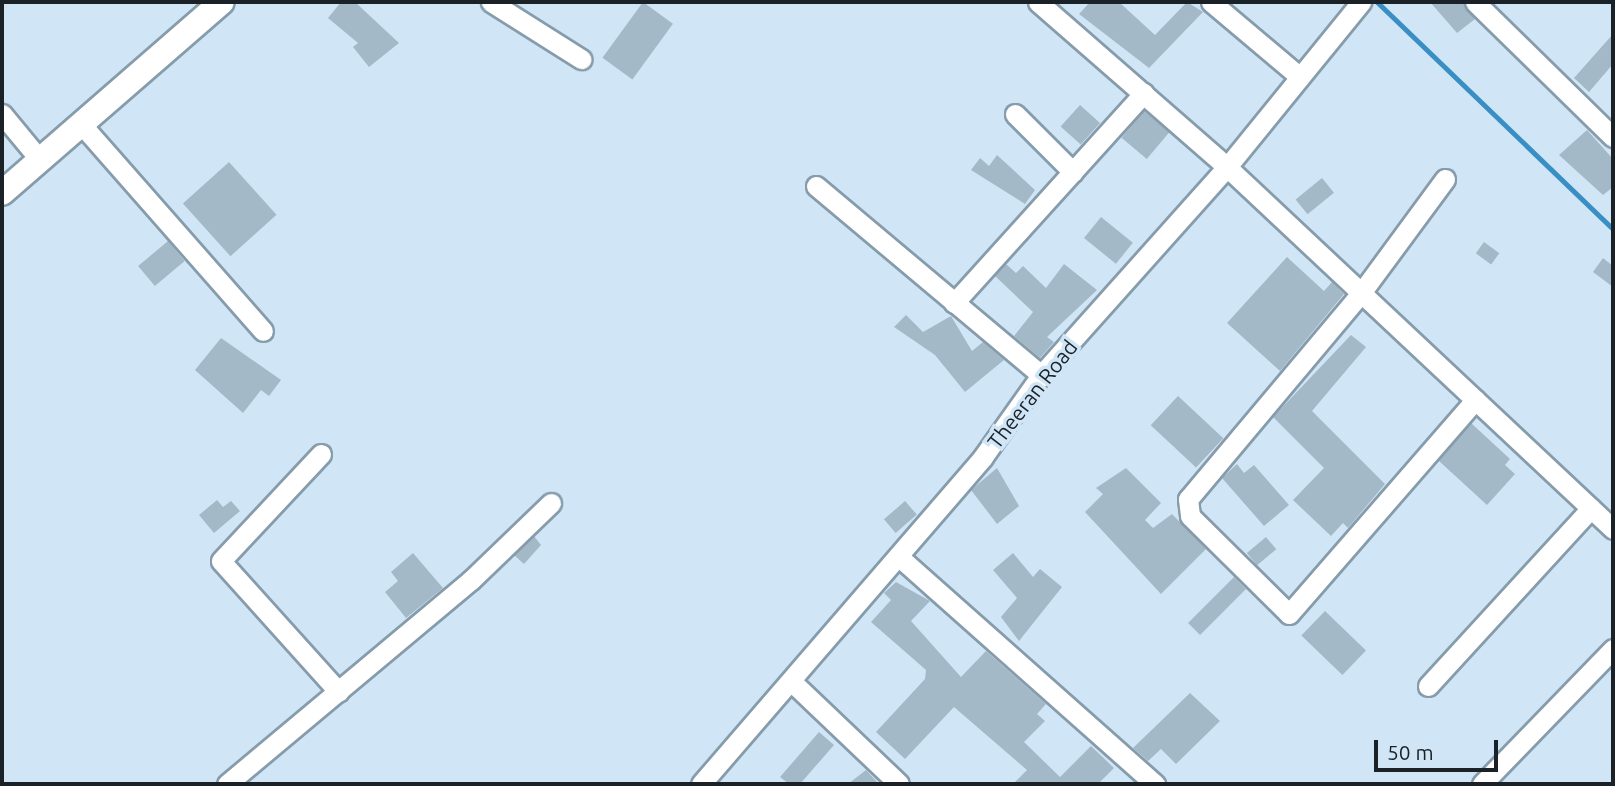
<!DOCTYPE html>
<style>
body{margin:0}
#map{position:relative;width:1615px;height:786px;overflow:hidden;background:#d0e6f6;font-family:Ubuntu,sans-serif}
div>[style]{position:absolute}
.stream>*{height:5px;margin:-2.5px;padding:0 2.5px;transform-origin:2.5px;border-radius:2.5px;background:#398fc3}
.building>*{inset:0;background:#a4b9c8;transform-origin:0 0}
.roads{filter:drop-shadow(2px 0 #879cab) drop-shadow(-2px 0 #879cab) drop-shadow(0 2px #879cab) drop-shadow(0 -2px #879cab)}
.minor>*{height:19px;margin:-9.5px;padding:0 9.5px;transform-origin:9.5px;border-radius:9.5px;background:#fff}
.tertiary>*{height:24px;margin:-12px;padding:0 12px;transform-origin:12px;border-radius:12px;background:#fff}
span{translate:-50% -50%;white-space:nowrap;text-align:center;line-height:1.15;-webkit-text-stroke:7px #d0e6f6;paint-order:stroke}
.street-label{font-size:21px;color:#1a2228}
.frame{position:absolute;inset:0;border:4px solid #1a2228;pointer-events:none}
.scale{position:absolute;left:1374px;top:740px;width:124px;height:32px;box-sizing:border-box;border:4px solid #1a2228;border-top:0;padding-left:9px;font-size:21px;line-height:24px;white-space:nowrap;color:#1a2228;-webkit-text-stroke:5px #d0e6f6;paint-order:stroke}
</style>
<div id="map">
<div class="stream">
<i style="left:1377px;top:2px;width:327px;rotate:43.9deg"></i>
</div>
<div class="building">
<i style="clip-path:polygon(341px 2px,355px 2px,399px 43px,369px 67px,353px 47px,358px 43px,328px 18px)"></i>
<i style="left:643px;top:2px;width:37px;height:69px;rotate:36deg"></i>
<i style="clip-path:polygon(1090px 2px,1119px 2px,1155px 35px,1187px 2px,1203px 12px,1149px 68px,1079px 14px)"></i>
<i style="clip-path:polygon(1430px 2px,1463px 2px,1475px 19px,1457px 33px)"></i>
<i style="clip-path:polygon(1613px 34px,1613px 64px,1589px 92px,1574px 78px)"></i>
<i style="left:1080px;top:105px;width:27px;height:29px;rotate:42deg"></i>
<i style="left:1144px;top:111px;width:33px;height:35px;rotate:40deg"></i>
<i style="clip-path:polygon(1587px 130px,1613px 159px,1613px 187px,1603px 195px,1559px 155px)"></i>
<i style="clip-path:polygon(997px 155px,1035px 190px,1025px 204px,971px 170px,980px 158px,989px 166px)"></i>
<i style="left:229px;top:162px;width:71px;height:62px;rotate:48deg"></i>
<i style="left:1322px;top:178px;width:19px;height:34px;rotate:51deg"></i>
<i style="left:1101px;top:217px;width:41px;height:27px;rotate:39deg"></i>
<i style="left:168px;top:241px;width:26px;height:39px;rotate:50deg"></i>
<i style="left:1484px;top:242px;width:19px;height:14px;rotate:36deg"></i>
<i style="clip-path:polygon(1287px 257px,1324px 291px,1332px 282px,1344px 294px,1280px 371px,1227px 323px)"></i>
<i style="clip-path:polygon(1603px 258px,1613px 266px,1613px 287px,1593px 272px)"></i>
<i style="clip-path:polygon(1006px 264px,1016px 273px,1023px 266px,1046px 288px,1064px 264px,1097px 290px,1047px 337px,1054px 342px,1040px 358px,1014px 336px,1033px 312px,995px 276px)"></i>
<i style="clip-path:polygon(906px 315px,923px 332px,951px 316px,972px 351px,983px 342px,1004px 360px,965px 392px,935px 355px,894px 327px)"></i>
<i style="clip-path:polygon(1351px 335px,1366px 347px,1312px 411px,1385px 484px,1348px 528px,1343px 523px,1331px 536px,1293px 500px,1324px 468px,1273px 417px)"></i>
<i style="clip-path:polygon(221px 338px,281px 380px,269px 396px,261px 390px,243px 413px,195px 370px)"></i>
<i style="left:1178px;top:396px;width:62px;height:40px;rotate:43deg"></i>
<i style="clip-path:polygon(1471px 423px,1510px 459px,1505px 465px,1515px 474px,1487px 505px,1439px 461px)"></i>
<i style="clip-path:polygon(1237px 464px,1244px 473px,1254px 465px,1289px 505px,1264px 526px,1222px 478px)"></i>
<i style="clip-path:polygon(997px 468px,1019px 506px,997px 524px,971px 490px)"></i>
<i style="clip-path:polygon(1126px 468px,1161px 503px,1145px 520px,1153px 528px,1172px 514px,1206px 549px,1161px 594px,1085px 512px,1103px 494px,1096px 488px)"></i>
<i style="clip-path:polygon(217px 500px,223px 507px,231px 501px,240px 511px,214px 533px,199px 515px)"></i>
<i style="left:905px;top:501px;width:18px;height:28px;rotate:49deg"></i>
<i style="clip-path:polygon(534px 536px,541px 545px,524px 564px,514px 555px)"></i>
<i style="left:1266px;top:537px;width:16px;height:25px;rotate:50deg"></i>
<i style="clip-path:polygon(413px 553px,443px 588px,406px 618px,385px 592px,398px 581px,391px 572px)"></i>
<i style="clip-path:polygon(1013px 553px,1033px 577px,1040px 569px,1062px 587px,1019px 641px,1001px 617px,1017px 598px,993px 570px)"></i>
<i style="left:1234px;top:577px;width:17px;height:65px;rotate:45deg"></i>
<i style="clip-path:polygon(896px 582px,930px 601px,911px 621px,961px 677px,986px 651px,1046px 704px,1037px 714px,1045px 721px,1024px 742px,1060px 777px,1091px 746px,1114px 768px,1098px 784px,1013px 784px,1027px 770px,954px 707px,905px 759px,876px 732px,925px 679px,926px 670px,871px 622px,891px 600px,884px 593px)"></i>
<i style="left:1325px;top:611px;width:57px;height:34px;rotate:44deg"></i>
<i style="clip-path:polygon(1190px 693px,1220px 721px,1176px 764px,1161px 749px,1148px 761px,1133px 748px)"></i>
<i style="clip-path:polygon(819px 732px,834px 745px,800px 784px,789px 784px,780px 777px)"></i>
<i style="clip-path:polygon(866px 770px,879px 784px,848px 784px)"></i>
</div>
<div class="roads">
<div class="minor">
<i style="left:491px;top:2px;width:107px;rotate:32.3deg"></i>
<i style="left:1038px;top:2px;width:251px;rotate:41.1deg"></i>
<i style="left:1227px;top:167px;width:529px;rotate:43.16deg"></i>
<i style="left:1211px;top:2px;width:116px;rotate:40.1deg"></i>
<i style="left:1475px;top:2px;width:193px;rotate:44.4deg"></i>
<i style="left:2px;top:114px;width:60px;rotate:50.4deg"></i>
<i style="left:1015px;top:114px;width:82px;rotate:45deg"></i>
<i style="left:82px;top:125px;width:274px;rotate:48.7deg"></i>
<i style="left:1445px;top:179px;width:142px;rotate:126.4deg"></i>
<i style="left:1361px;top:293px;width:269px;rotate:130deg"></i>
<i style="left:1188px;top:499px;width:17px;rotate:83deg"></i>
<i style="left:1190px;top:516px;width:139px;rotate:44.7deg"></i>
<i style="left:1289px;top:614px;width:284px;rotate:-49deg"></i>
<i style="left:816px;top:186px;width:294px;rotate:40deg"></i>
<i style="left:954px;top:303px;width:283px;rotate:-47.9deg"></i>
<i style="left:321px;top:454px;width:146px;rotate:133.1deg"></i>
<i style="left:221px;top:561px;width:176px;rotate:48deg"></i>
<i style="left:898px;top:556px;width:344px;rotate:41.6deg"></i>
<i style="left:791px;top:681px;width:149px;rotate:43.6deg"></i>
<i style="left:1428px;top:686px;width:241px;rotate:-47.5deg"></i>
<i style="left:227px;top:784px;width:318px;rotate:-39.9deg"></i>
<i style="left:471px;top:580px;width:111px;rotate:-43.9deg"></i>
<i style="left:701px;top:784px;width:432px;rotate:-49.2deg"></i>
<i style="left:983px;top:457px;width:100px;rotate:-54.7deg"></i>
<i style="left:1041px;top:375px;width:279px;rotate:-48.2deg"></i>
<i style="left:1227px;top:167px;width:213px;rotate:-50.9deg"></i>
<i style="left:1482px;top:784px;width:188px;rotate:-45.9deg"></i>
</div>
<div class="tertiary">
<i style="left:2px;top:193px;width:291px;rotate:-41deg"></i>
</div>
</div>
<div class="street-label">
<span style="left:1032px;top:394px;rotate:-52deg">Theeran Road</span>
</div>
<div class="frame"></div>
<div class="scale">50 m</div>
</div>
